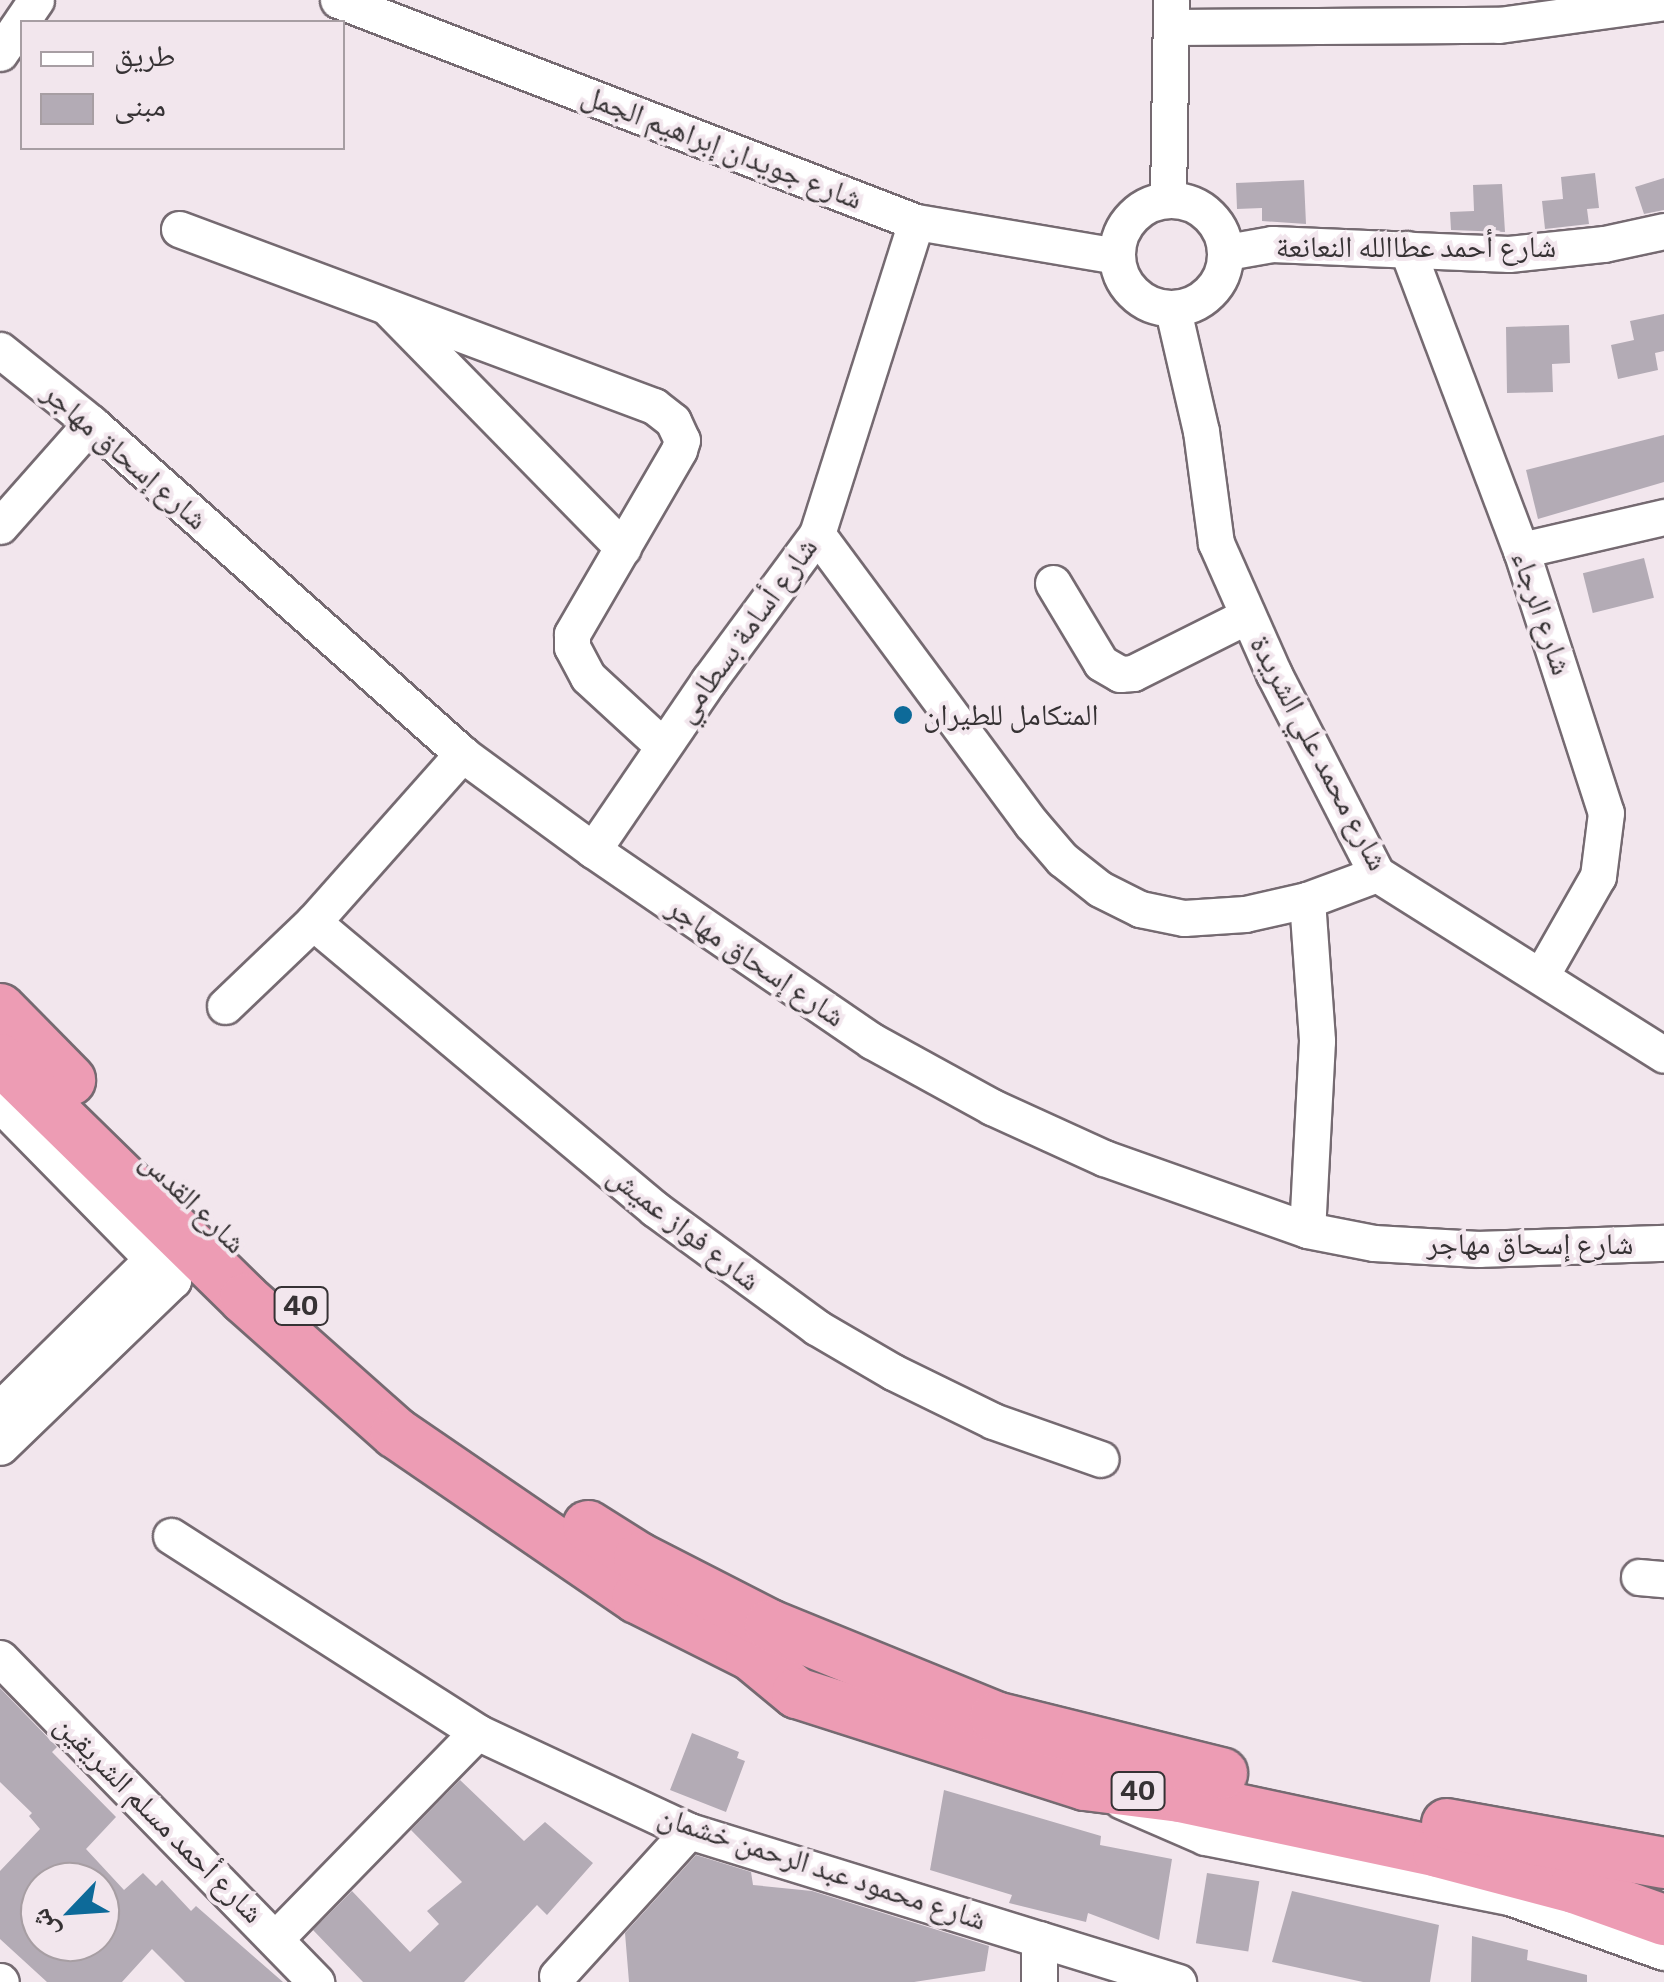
<!DOCTYPE html>
<meta charset="utf-8">
<style>
body{margin:0}
#map{position:relative;width:1664px;height:1982px;overflow:hidden;background:#f2e6ed;font-family:Bitter,"Noto Naskh Arabic",serif}
div>[style]{position:absolute}
.building>*{inset:0;background:#b3abb5;transform-origin:0 0}
.roads{filter:drop-shadow(2px 0 #756a71) drop-shadow(-2px 0 #756a71) drop-shadow(0 2px #756a71) drop-shadow(0 -2px #756a71)}
.minor>*{height:35px;margin:-17.5px;padding:0 17.5px;transform-origin:17.5px;border-radius:17.5px;background:#fff}
.minor>.ring{margin:-17.5px;padding:0;box-sizing:content-box;background:none;border:35px solid #fff;border-radius:50%}
.highway>*{height:50px;margin:-25px;padding:0 25px;transform-origin:25px;border-radius:25px;background:#ed9cb4}
.dots>*{width:28px;height:28px;translate:-50% -50%;box-sizing:border-box;border:5px solid #f2e6ed;border-radius:50%}
span{translate:-50% -50%;white-space:nowrap;text-align:center;line-height:1.15;-webkit-text-stroke:8px #f2e6ed;paint-order:stroke}
.shield-label span{padding:2px 8px;background:#f2e6ed;border:2px solid;border-radius:8px;-webkit-text-stroke-width:0}
.shield-label{font-size:28px;color:#363234;font-weight:700}
.street-label{font-size:30px;color:#363234}
.poi-label{font-size:30px;color:#363234}
.left{translate:0 -50%;text-align:left}
.legend{position:absolute;left:20px;top:20px;width:325px;height:130px;box-sizing:border-box;background:#f2e6ed;border:2px solid #a79ea3;margin:0;padding:12px 18px;list-style:none;font-size:30px;color:#363234}
.legend li{display:flex;align-items:center;gap:20px;height:50px}
.legend b{width:50px;border:2px solid #a79ea3}
.north{position:absolute;left:20px;top:1862px;width:100px;height:100px;box-sizing:border-box;background:#f2e6ed;border:2px solid #a79ea3;border-radius:50%;rotate:245deg;font-size:28px;font-weight:700;line-height:40px;text-align:center;color:#363234}
.north::after{content:'';display:block;margin:auto;width:35px;height:45px;background:#0d6a99;clip-path:polygon(50% 0,100% 100%,50% 72%,0 100%)}
</style>
<div id="map">
<div class="building">
<i style="clip-path:polygon(1595px 173px,1599px 208px,1587px 209px,1589px 224px,1545px 229px,1542px 201px,1563px 199px,1561px 177px)"></i>
<i style="clip-path:polygon(1664px 178px,1664px 210px,1644px 214px,1635px 187px)"></i>
<i style="clip-path:polygon(1304px 180px,1306px 224px,1262px 221px,1262px 208px,1237px 209px,1236px 183px)"></i>
<i style="clip-path:polygon(1502px 184px,1505px 232px,1451px 230px,1450px 212px,1474px 211px,1473px 185px)"></i>
<i style="clip-path:polygon(1664px 314px,1664px 351px,1655px 353px,1658px 370px,1618px 379px,1611px 345px,1634px 340px,1630px 321px)"></i>
<i style="clip-path:polygon(1569px 325px,1570px 363px,1552px 364px,1553px 392px,1507px 393px,1506px 327px)"></i>
<i style="clip-path:polygon(1664px 435px,1664px 482px,1538px 519px,1526px 470px)"></i>
<i style="left:1644px;top:558px;width:41px;height:63px;rotate:76deg"></i>
<i style="clip-path:polygon(evenodd,0 1688px,57px 1747px,52px 1752px,116px 1817px,86px 1849px,124px 1890px,143px 1873px,156px 1886px,162px 1880px,191px 1911px,196px 1906px,283px 1982px,185px 1982px,152px 1949px,122px 1982px,47px 1982px,0 1939px,0 1871px,40px 1829px,29px 1816px,32px 1813px,0 1782px,0 1688px,40px 1882px,100px 1882px,100px 1942px,40px 1942px,40px 1882px)"></i>
<i style="clip-path:polygon(692px 1733px,739px 1752px,737px 1758px,745px 1761px,726px 1812px,670px 1790px)"></i>
<i style="clip-path:polygon(460px 1780px,524px 1841px,545px 1822px,593px 1863px,547px 1915px,537px 1905px,464px 1982px,363px 1982px,313px 1930px,352px 1891px,410px 1952px,439px 1924px,427px 1911px,462px 1882px,411px 1830px)"></i>
<i style="clip-path:polygon(944px 1790px,1101px 1836px,1100px 1845px,1172px 1859px,1159px 1940px,1088px 1913px,1086px 1922px,1009px 1903px,1012px 1895px,930px 1870px)"></i>
<i style="clip-path:polygon(696px 1855px,751px 1872px,753px 1885px,812px 1891px,989px 1946px,985px 1971px,914px 1982px,629px 1982px,625px 1933px)"></i>
<i style="left:1207px;top:1873px;width:53px;height:71px;rotate:9deg"></i>
<i style="clip-path:polygon(1292px 1891px,1439px 1925px,1430px 1982px,1363px 1982px,1272px 1962px)"></i>
<i style="clip-path:polygon(1472px 1936px,1528px 1950px,1527px 1960px,1587px 1975px,1587px 1982px,1471px 1982px)"></i>
</div>
<div class="roads">
<div class="minor">
<i style="left:338px;top:0;width:619px;rotate:21.01deg"></i>
<i style="left:916px;top:222px;width:203px;rotate:9.6deg"></i>
<i style="left:1173px;top:27px;width:326px;rotate:-0.4deg"></i>
<i style="left:1499px;top:25px;width:167px;rotate:-7.9deg"></i>
<i style="left:0;top:53px;width:64px;rotate:-55.8deg"></i>
<i style="left:1168px;top:199px;width:199px;rotate:-89.1deg"></i>
<i class="ring" style="left:1117px;top:200px;width:73px;height:73px"></i>
<i style="left:179px;top:229px;width:507px;rotate:20.44deg"></i>
<i style="left:654px;top:406px;width:24px;rotate:38deg"></i>
<i style="left:673px;top:421px;width:21px;rotate:65deg"></i>
<i style="left:682px;top:440px;width:10px;rotate:107deg"></i>
<i style="left:679px;top:450px;width:213px;rotate:120.2deg"></i>
<i style="left:572px;top:634px;width:13px;rotate:90deg"></i>
<i style="left:572px;top:647px;width:34px;rotate:62deg"></i>
<i style="left:588px;top:677px;width:102px;rotate:42.6deg"></i>
<i style="left:1407px;top:249px;width:322px;rotate:69.3deg"></i>
<i style="left:1521px;top:550px;width:276px;rotate:72.1deg"></i>
<i style="left:1606px;top:813px;width:64px;rotate:97.2deg"></i>
<i style="left:1598px;top:876px;width:115px;rotate:119.7deg"></i>
<i style="left:1227px;top:252px;width:46px;rotate:-10.1deg"></i>
<i style="left:1272px;top:244px;width:237px;rotate:2.4deg"></i>
<i style="left:1509px;top:254px;width:96px;rotate:-6deg"></i>
<i style="left:1604px;top:244px;width:61px;rotate:-12.2deg"></i>
<i style="left:390px;top:310px;width:333px;rotate:45.6deg"></i>
<i style="left:1173px;top:310px;width:124px;rotate:77deg"></i>
<i style="left:1201px;top:431px;width:113px;rotate:82.4deg"></i>
<i style="left:1216px;top:543px;width:143px;rotate:66.1deg"></i>
<i style="left:1274px;top:674px;width:225px;rotate:62.8deg"></i>
<i style="left:1377px;top:874px;width:339px;rotate:32.2deg"></i>
<i style="left:0;top:350px;width:117px;rotate:38.7deg"></i>
<i style="left:91px;top:423px;width:497px;rotate:41.7deg"></i>
<i style="left:462px;top:754px;width:162px;rotate:36.2deg"></i>
<i style="left:593px;top:850px;width:338px;rotate:34.4deg"></i>
<i style="left:872px;top:1041px;width:137px;rotate:28.8deg"></i>
<i style="left:992px;top:1107px;width:123px;rotate:24.5deg"></i>
<i style="left:1104px;top:1158px;width:215px;rotate:19.5deg"></i>
<i style="left:1307px;top:1230px;width:68px;rotate:11deg"></i>
<i style="left:1374px;top:1243px;width:105px;rotate:3.3deg"></i>
<i style="left:1479px;top:1249px;width:185px;rotate:-1.9deg"></i>
<i style="left:0;top:526px;width:137px;rotate:-48.5deg"></i>
<i style="left:817px;top:534px;width:360px;rotate:53.5deg"></i>
<i style="left:1031px;top:823px;width:48px;rotate:49.3deg"></i>
<i style="left:1062px;top:859px;width:48px;rotate:38.3deg"></i>
<i style="left:1100px;top:889px;width:45px;rotate:26.6deg"></i>
<i style="left:1140px;top:909px;width:45px;rotate:11.6deg"></i>
<i style="left:1184px;top:918px;width:61px;rotate:-3.8deg"></i>
<i style="left:1245px;top:914px;width:64px;rotate:-12.7deg"></i>
<i style="left:1307px;top:900px;width:75px;rotate:-20.4deg"></i>
<i style="left:1521px;top:550px;width:147px;rotate:-13deg"></i>
<i style="left:1053px;top:583px;width:93px;rotate:59deg"></i>
<i style="left:1101px;top:663px;width:22px;rotate:30deg"></i>
<i style="left:1120px;top:674px;width:13px;rotate:-4deg"></i>
<i style="left:1133px;top:673px;width:127px;rotate:-26.6deg"></i>
<i style="left:593px;top:850px;width:206px;rotate:-55.7deg"></i>
<i style="left:709px;top:680px;width:182px;rotate:-53.5deg"></i>
<i style="left:817px;top:534px;width:327px;rotate:-72.4deg"></i>
<i style="left:1307px;top:900px;width:141px;rotate:85.9deg"></i>
<i style="left:1317px;top:1041px;width:189px;rotate:93deg"></i>
<i style="left:313px;top:922px;width:446px;rotate:40deg"></i>
<i style="left:655px;top:1209px;width:200px;rotate:36.2deg"></i>
<i style="left:816px;top:1327px;width:89px;rotate:30.3deg"></i>
<i style="left:893px;top:1372px;width:111px;rotate:26.1deg"></i>
<i style="left:993px;top:1421px;width:114px;rotate:19.4deg"></i>
<i style="left:225px;top:1006px;width:122px;rotate:-43.7deg"></i>
<i style="left:313px;top:922px;width:225px;rotate:-48.4deg"></i>
<i style="left:0;top:1104px;width:247px;rotate:45.5deg"></i>
<i style="left:173px;top:1280px;width:240px;rotate:136deg"></i>
<i style="left:0;top:1409px;width:214px;rotate:-44.6deg"></i>
<i style="left:171px;top:1536px;width:363px;rotate:32.6deg"></i>
<i style="left:477px;top:1732px;width:234px;rotate:25deg"></i>
<i style="left:689px;top:1831px;width:512px;rotate:17.16deg"></i>
<i style="left:1639px;top:1577px;width:25px;rotate:5deg"></i>
<i style="left:0;top:1658px;width:453px;rotate:45.7deg"></i>
<i style="left:1122px;top:1801px;width:90px;rotate:23.4deg"></i>
<i style="left:1205px;top:1837px;width:313px;rotate:11.2deg"></i>
<i style="left:1512px;top:1898px;width:161px;rotate:19.6deg"></i>
<i style="left:276px;top:1938px;width:288px;rotate:-45.7deg"></i>
<i style="left:1039px;top:1939px;width:43px;rotate:90deg"></i>
<i style="left:557px;top:1976px;width:196px;rotate:-47.7deg"></i>
<i style="left:0;top:1981px;width:1px;rotate:45deg"></i>
</div>
<div class="highway">
<i style="left:0;top:1009px;width:100px;rotate:45.4deg"></i>
<i style="left:0;top:1059px;width:343px;rotate:44.4deg"></i>
<i style="left:245px;top:1299px;width:202px;rotate:41.6deg"></i>
<i style="left:396px;top:1433px;width:292px;rotate:34.4deg"></i>
<i style="left:637px;top:1598px;width:127px;rotate:26.6deg"></i>
<i style="left:751px;top:1655px;width:60px;rotate:39.6deg"></i>
<i style="left:797px;top:1693px;width:302px;rotate:17.7deg"></i>
<i style="left:1085px;top:1785px;width:96px;rotate:7.2deg"></i>
<i style="left:1180px;top:1797px;width:264px;rotate:12deg"></i>
<i style="left:1438px;top:1852px;width:141px;rotate:14.8deg"></i>
<i style="left:1574px;top:1888px;width:96px;rotate:19.6deg"></i>
<i style="left:588px;top:1526px;width:60px;rotate:32.1deg"></i>
<i style="left:639px;top:1558px;width:147px;rotate:27.1deg"></i>
<i style="left:770px;top:1625px;width:243px;rotate:22.2deg"></i>
<i style="left:995px;top:1717px;width:234px;rotate:13.9deg"></i>
<i style="left:1447px;top:1824px;width:220px;rotate:10.2deg"></i>
</div>
</div>
<div class="dots">
<i style="left:903px;top:715px;background:#0d6a99"></i>
</div>
<div class="shield-label">
<span style="left:301px;top:1306px">40</span>
<span style="left:1138px;top:1791px">40</span>
</div>
<div class="street-label">
<span style="left:722px;top:147px;rotate:21deg">شارع جويدان إبراهيم الجمل</span>
<span style="left:1416px;top:247px">شارع أحمد عطاالله النعانعة</span>
<span style="left:125px;top:456px;rotate:41deg">شارع إسحاق مهاجر</span>
<span style="left:1542px;top:613px;rotate:71deg">شارع الرجاء</span>
<span style="left:746px;top:630px;rotate:-54deg">شارع أسامة بسطامي</span>
<span style="left:1319px;top:753px;rotate:62deg">شارع محمد علي الشريدة</span>
<span style="left:756px;top:962px;rotate:34deg">شارع إسحاق مهاجر</span>
<span style="left:193px;top:1202px;rotate:44deg">شارع القدس</span>
<span style="left:684px;top:1228px;rotate:38deg">شارع فواز عميش</span>
<span style="left:1530px;top:1244px">شارع إسحاق مهاجر</span>
<span style="left:159px;top:1819px;rotate:45deg">شارع أحمد مسلم الشريقين</span>
<span style="left:822px;top:1868px;rotate:18deg">شارع محمود عبد الرحمن خشمان</span>
</div>
<div class="poi-label">
<span class="left" style="left:923px;top:715px">المتكامل للطيران</span>
</div>
<ul class="legend">
<li><b style="height:12px;background:#fff"></b>طريق</li>
<li><b style="height:28px;background:#b3abb5"></b>مبنى</li>
</ul>
<div class="north">ش</div>
</div>
